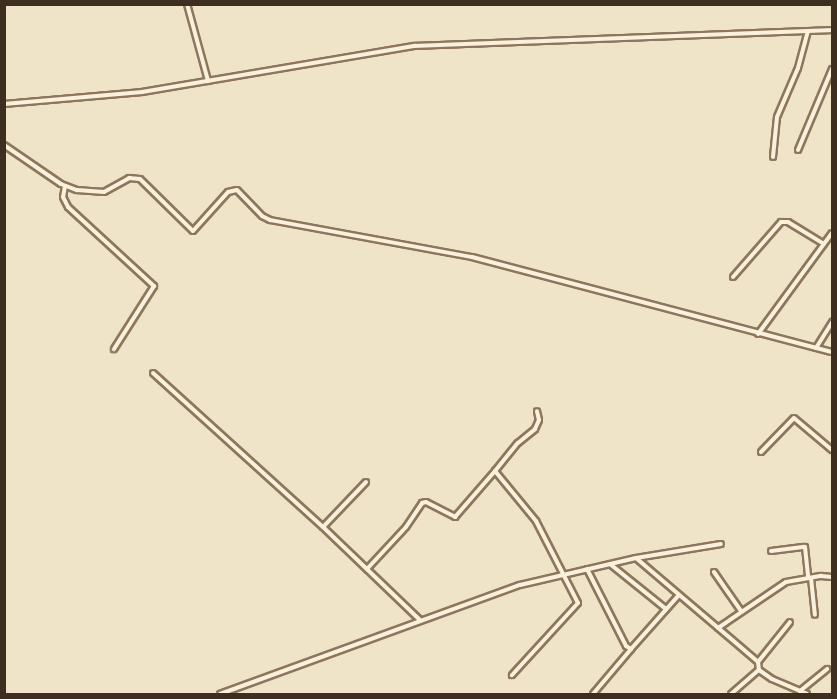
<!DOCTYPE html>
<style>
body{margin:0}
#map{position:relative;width:837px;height:699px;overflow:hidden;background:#f0e4c8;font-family:Merriweather,serif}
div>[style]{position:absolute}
.roads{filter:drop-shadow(2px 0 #8d765c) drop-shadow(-2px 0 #8d765c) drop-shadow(0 2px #8d765c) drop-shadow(0 -2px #8d765c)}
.street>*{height:4px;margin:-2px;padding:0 2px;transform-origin:2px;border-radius:2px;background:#faf1dc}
span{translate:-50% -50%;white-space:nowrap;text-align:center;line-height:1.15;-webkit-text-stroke:4.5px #f7eed8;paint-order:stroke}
.frame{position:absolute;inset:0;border:6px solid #3d2e20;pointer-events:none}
</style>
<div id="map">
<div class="roads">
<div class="street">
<i style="left:187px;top:4px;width:80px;rotate:74.7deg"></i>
<i style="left:4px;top:104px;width:139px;rotate:-5deg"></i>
<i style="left:142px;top:92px;width:277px;rotate:-9.6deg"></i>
<i style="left:415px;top:46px;width:417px;rotate:-2.2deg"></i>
<i style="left:4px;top:145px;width:69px;rotate:34.4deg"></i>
<i style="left:61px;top:184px;width:17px;rotate:21deg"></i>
<i style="left:77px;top:190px;width:27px;rotate:4deg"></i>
<i style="left:104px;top:192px;width:29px;rotate:-29deg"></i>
<i style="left:129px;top:178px;width:11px;rotate:5deg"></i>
<i style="left:140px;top:179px;width:74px;rotate:44.5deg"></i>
<i style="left:193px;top:231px;width:52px;rotate:-48.1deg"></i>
<i style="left:228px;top:192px;width:9px;rotate:-13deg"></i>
<i style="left:237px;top:190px;width:36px;rotate:46deg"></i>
<i style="left:262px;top:216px;width:9px;rotate:27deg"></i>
<i style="left:270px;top:220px;width:205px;rotate:10.4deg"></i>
<i style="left:472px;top:257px;width:372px;rotate:14.8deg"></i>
<i style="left:798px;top:150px;width:88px;rotate:-67.2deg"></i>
<i style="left:773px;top:157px;width:40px;rotate:-84.3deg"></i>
<i style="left:777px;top:117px;width:53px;rotate:-66.8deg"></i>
<i style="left:798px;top:68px;width:38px;rotate:-75deg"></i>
<i style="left:65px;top:186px;width:11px;rotate:100deg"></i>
<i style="left:63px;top:197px;width:11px;rotate:63deg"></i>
<i style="left:68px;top:207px;width:117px;rotate:42.6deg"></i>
<i style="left:154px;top:286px;width:75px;rotate:122.4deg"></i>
<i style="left:733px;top:277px;width:73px;rotate:-48.9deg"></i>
<i style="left:781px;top:222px;width:7px"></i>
<i style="left:788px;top:222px;width:42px;rotate:31.4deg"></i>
<i style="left:758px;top:334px;width:125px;rotate:-53.8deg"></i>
<i style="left:816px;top:348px;width:31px;rotate:-58deg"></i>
<i style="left:153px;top:373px;width:229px;rotate:42.2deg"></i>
<i style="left:761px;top:452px;width:47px;rotate:-45.9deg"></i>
<i style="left:794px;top:418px;width:50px;rotate:40.1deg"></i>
<i style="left:495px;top:471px;width:36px;rotate:-51deg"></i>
<i style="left:518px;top:443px;width:22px;rotate:-39deg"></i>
<i style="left:535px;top:429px;width:10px;rotate:-66deg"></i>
<i style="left:539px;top:420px;width:9px;rotate:-103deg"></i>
<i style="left:366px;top:482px;width:62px;rotate:133.7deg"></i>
<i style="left:323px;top:527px;width:134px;rotate:43.8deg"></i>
<i style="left:771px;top:551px;width:34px;rotate:-7deg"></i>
<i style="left:805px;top:547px;width:31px;rotate:84deg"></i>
<i style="left:636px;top:558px;width:86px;rotate:-9.4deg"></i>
<i style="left:610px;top:564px;width:72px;rotate:38.8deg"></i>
<i style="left:367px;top:569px;width:57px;rotate:-47.1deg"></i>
<i style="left:406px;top:527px;width:29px;rotate:-56deg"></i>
<i style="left:422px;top:503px;width:4px;rotate:-14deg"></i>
<i style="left:426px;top:502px;width:33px;rotate:27deg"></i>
<i style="left:455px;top:517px;width:61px;rotate:-49deg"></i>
<i style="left:495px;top:471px;width:65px;rotate:50.6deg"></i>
<i style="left:536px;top:521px;width:92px;rotate:62.9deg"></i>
<i style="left:578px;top:603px;width:98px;rotate:132.5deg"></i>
<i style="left:587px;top:569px;width:86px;rotate:63.1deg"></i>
<i style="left:626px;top:646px;width:6px;rotate:31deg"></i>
<i style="left:631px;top:649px;width:72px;rotate:-48.4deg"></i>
<i style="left:714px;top:572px;width:47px;rotate:55.3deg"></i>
<i style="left:811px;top:578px;width:37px;rotate:84deg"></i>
<i style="left:718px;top:628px;width:82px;rotate:-34.1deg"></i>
<i style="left:786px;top:582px;width:36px;rotate:-10deg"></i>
<i style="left:821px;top:576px;width:11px;rotate:5deg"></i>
<i style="left:758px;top:662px;width:51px;rotate:-51.3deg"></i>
<i style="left:800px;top:691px;width:35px;rotate:-39deg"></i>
<i style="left:220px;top:694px;width:319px;rotate:-20deg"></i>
<i style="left:520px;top:585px;width:119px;rotate:-13.1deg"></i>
<i style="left:636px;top:558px;width:160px;rotate:40.4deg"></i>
<i style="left:758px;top:662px;width:8px;rotate:83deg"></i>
<i style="left:593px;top:694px;width:59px;rotate:-49.8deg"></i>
<i style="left:731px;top:694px;width:37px;rotate:-41deg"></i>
<i style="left:759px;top:670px;width:16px;rotate:35deg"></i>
<i style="left:772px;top:679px;width:38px;rotate:23deg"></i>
</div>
</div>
<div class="frame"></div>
</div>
